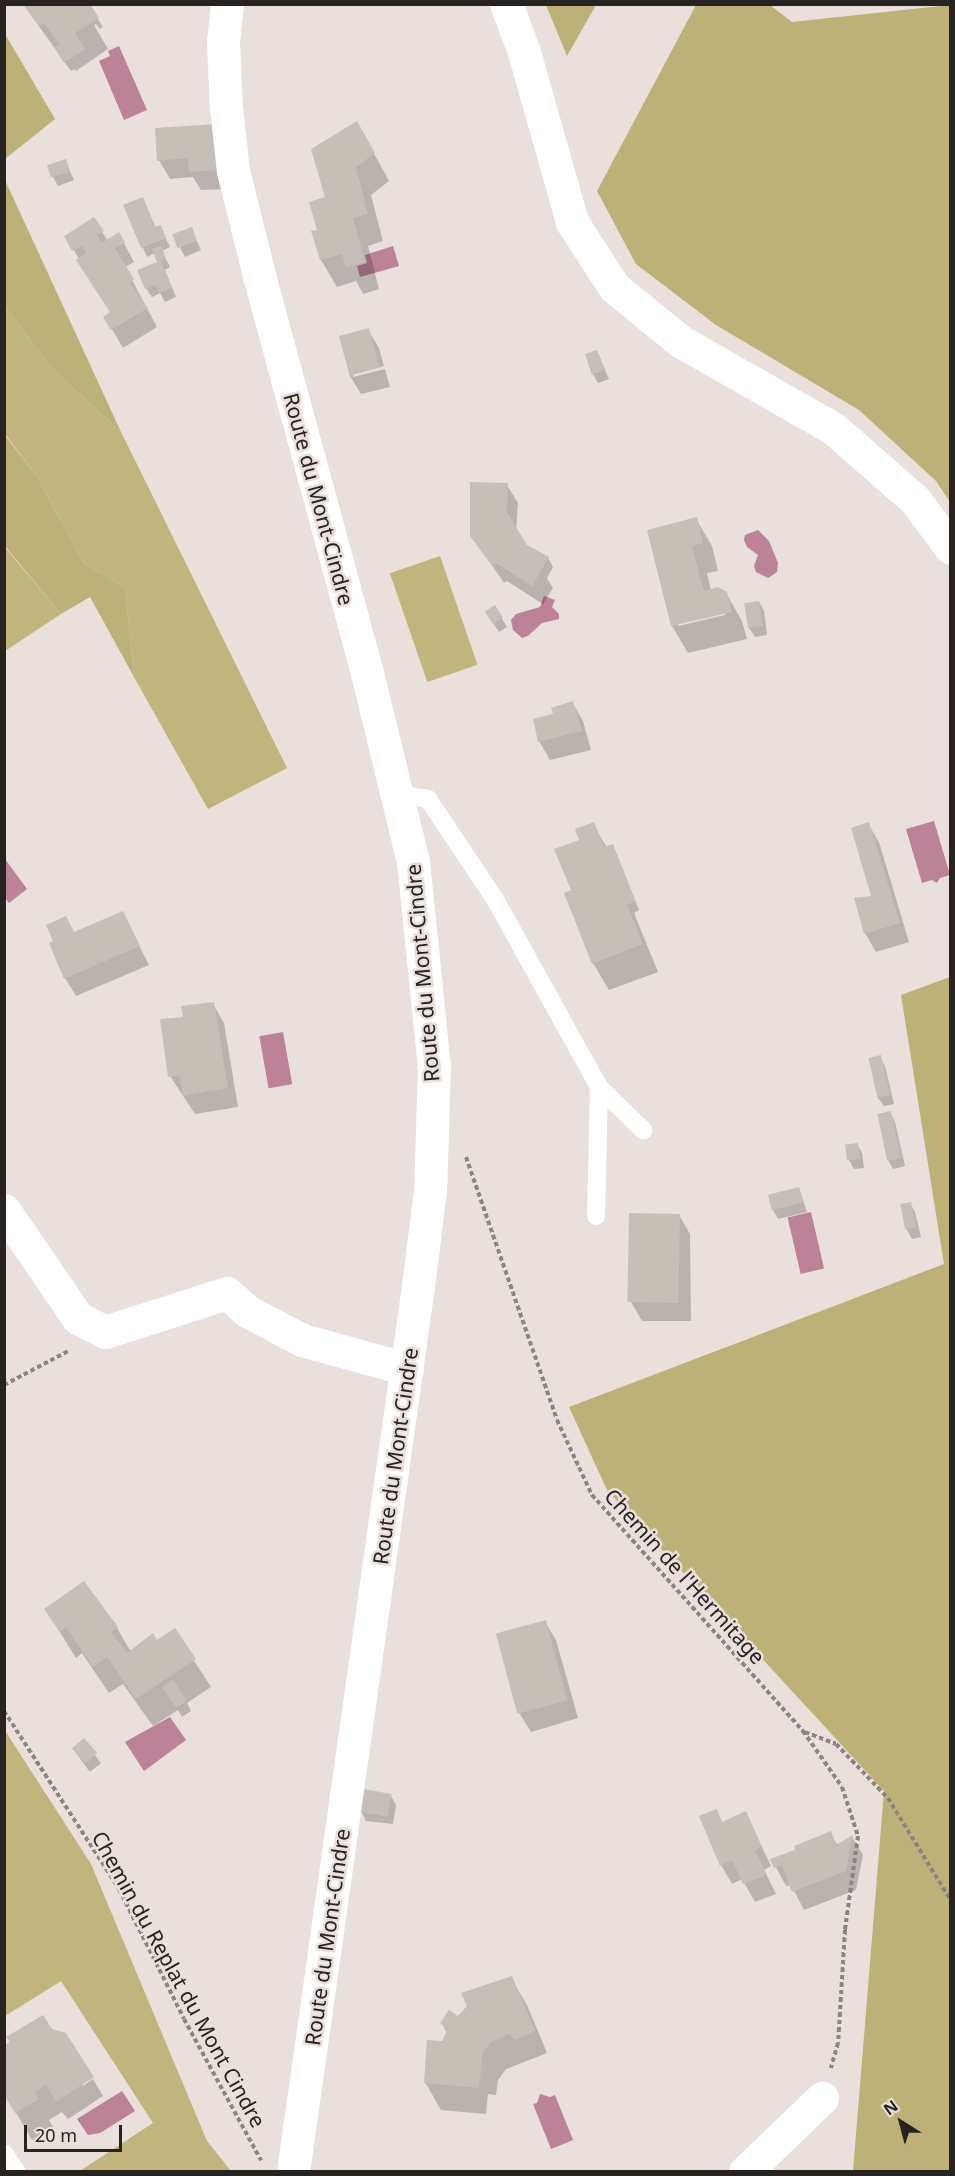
<!DOCTYPE html>
<style>
body{margin:0}
#map{position:relative;width:955px;height:2176px;overflow:hidden;background:#e9dfdb;font-family:"Noto Sans",sans-serif}
div>[style]{position:absolute}
.green>*{inset:0;background:#c1b47c;transform-origin:0 0}
.forest>*{inset:0;background:#beb178}
.water>*{inset:0;background:#bc8297;transform-origin:0 0}
.shadow>*{inset:0;background:#0003;transform-origin:0 0}
.building>*{inset:0;background:#c5bfb8;transform-origin:0 0}
.path>*{height:4px;margin-top:-2px;transform-origin:0;background:repeating-linear-gradient(90deg,#8b8582 0 4.5px,transparent 0 7.5px)}
.lane>*{height:18px;margin:-9px;padding:0 9px;transform-origin:9px;border-radius:9px;background:#fff}
.street>*{height:33px;margin:-16.5px;padding:0 16.5px;transform-origin:16.5px;border-radius:16.5px;background:#fff}
.secondary>*{height:33px;margin:-16.5px;padding:0 16.5px;transform-origin:16.5px;border-radius:16.5px;background:#fff}
span{translate:-50% -50%;white-space:nowrap;text-align:center;line-height:1.15;-webkit-text-stroke:5px #e9dfdb;paint-order:stroke}
.street-label{font-size:21px;color:#262321}
.frame{position:absolute;inset:0;border:6px solid #262321;pointer-events:none}
.north{position:absolute;left:871px;top:2092px;width:60px;height:60px;-webkit-text-stroke:4px #e9dfdb;paint-order:stroke;rotate:324deg;font-size:16px;font-weight:700;line-height:24px;text-align:center;color:#262321}
.north::after{content:'';display:block;margin:auto;width:21px;height:27px;background:#262321;clip-path:polygon(50% 0,100% 100%,50% 72%,0 100%)}
.scale{position:absolute;left:24px;top:2125px;width:98px;height:27px;box-sizing:border-box;border:3px solid #262321;border-top:0;padding-left:8px;font-size:18px;line-height:21px;white-space:nowrap;color:#262321;-webkit-text-stroke:4px #e9dfdb;paint-order:stroke}
</style>
<div id="map">
<div class="green">
<i style="clip-path:polygon(5px 306px,50px 367px,121px 432px,287px 768px,208px 809px,134px 677px,125px 587px,84px 564px,38px 478px,5px 434px)"></i>
<i style="clip-path:polygon(4px 546px,61px 614px,5px 651px,4px 651px)"></i>
<i style="left:440px;top:556px;width:115px;height:53px;rotate:71deg"></i>
<i style="clip-path:polygon(4px 1729px,91px 1864px,207px 2141px,231px 2171px,80px 2171px,153px 2123px,61px 1981px,5px 2016px)"></i>
</div>
<div class="forest">
<i style="clip-path:polygon(546px 5px,596px 5px,567px 56px)"></i>
<i style="clip-path:polygon(696px 5px,770px 5px,792px 22px,950px 5px,950px 502px,936px 481px,859px 410px,716px 325px,636px 264px,597px 191px)"></i>
<i style="clip-path:polygon(5px 34px,55px 119px,5px 159px,4px 159px)"></i>
<i style="clip-path:polygon(4px 180px,5px 180px,121px 432px,50px 367px,5px 306px)"></i>
<i style="clip-path:polygon(4px 434px,38px 478px,84px 564px,125px 587px,134px 677px,90px 597px,61px 614px,5px 546px)"></i>
<i style="clip-path:polygon(950px 977px,950px 2171px,853px 2171px,884px 1791px,607px 1490px,569px 1407px,944px 1264px,901px 995px)"></i>
</div>
<div class="water">
<i style="clip-path:polygon(119px 46px,147px 110px,124px 120px,99px 61px,110px 56px,108px 51px)"></i>
<i style="clip-path:polygon(393px 246px,399px 266px,360px 277px,357px 266px,367px 263px,365px 255px)"></i>
<i style="clip-path:polygon(758px 530px,769px 541px,778px 563px,777px 572px,768px 578px,756px 572px,754px 566px,758px 555px,747px 547px,744px 540px,745px 535px)"></i>
<i style="clip-path:polygon(544px 596px,555px 600px,552px 607px,559px 614px,559px 619px,542px 623px,528px 636px,522px 638px,513px 630px,511px 620px,516px 614px,540px 607px)"></i>
<i style="clip-path:polygon(934px 821px,950px 875px,940px 878px,937px 883px,932px 880px,922px 883px,906px 829px)"></i>
<i style="clip-path:polygon(5px 859px,27px 889px,9px 903px,5px 898px)"></i>
<i style="left:283px;top:1032px;width:53px;height:24px;rotate:80deg"></i>
<i style="left:811px;top:1212px;width:58px;height:24px;rotate:77deg"></i>
<i style="clip-path:polygon(170px 1717px,186px 1740px,144px 1771px,125px 1742px)"></i>
<i style="clip-path:polygon(122px 2091px,135px 2111px,100px 2133px,88px 2135px,77px 2119px)"></i>
<i style="clip-path:polygon(540px 2094px,550px 2097px,555px 2095px,573px 2140px,551px 2149px,533px 2104px,537px 2103px)"></i>
</div>
<div class="shadow">
<i style="clip-path:polygon(23px 4px,88px 4px,103px 27px,100px 29px,96px 24px,94px 25px,108px 49px,76px 71px,74px 69px,71px 71px)"></i>
<i style="clip-path:polygon(226px 144px,229px 189px,201px 190px,193px 177px,170px 179px,159px 160px)"></i>
<i style="clip-path:polygon(313px 150px,372px 150px,389px 181px,371px 195px,383px 241px,368px 246px,379px 289px,363px 294px,356px 281px,337px 287px,321px 260px,319px 231px,327px 198px)"></i>
<i style="clip-path:polygon(65px 161px,74px 180px,58px 186px,53px 177px)"></i>
<i style="clip-path:polygon(143px 199px,156px 228px,160px 227px,170px 247px,162px 251px,170px 267px,165px 270px,176px 297px,165px 302px,160px 293px,152px 297px,146px 288px,159px 263px,155px 253px,147px 257px,125px 206px)"></i>
<i style="clip-path:polygon(191px 229px,201px 250px,185px 257px,180px 248px)"></i>
<i style="clip-path:polygon(102px 232px,108px 241px,119px 234px,134px 262px,125px 267px,157px 327px,123px 348px,105px 317px,111px 313px,66px 237px)"></i>
<i style="clip-path:polygon(368px 330px,379px 348px,384px 366px,353px 374px,353px 377px,385px 369px,390px 387px,361px 394px,350px 376px,340px 337px)"></i>
<i style="clip-path:polygon(601px 361px,609px 379px,598px 383px,593px 374px)"></i>
<i style="clip-path:polygon(507px 485px,518px 503px,516px 531px,526px 545px,548px 558px,553px 567px,547px 578px,553px 588px,543px 604px,507px 581px,504px 583px,471px 535px)"></i>
<i style="clip-path:polygon(evenodd,696px 519px,712px 546px,718px 571px,707px 573px,711px 591px,726px 593px,742px 621px,747px 639px,688px 653px,672px 626px,696px 519px,725px 612px,725px 615px,678px 626px,678px 623px,725px 612px)"></i>
<i style="clip-path:polygon(759px 602px,764px 611px,767px 635px,755px 637px,749px 628px)"></i>
<i style="clip-path:polygon(495px 607px,507px 627px,499px 632px,492px 621px)"></i>
<i style="clip-path:polygon(572px 702px,583px 721px,591px 750px,550px 760px,539px 741px,555px 715px)"></i>
<i style="clip-path:polygon(593px 824px,607px 848px,612px 846px,617px 855px,639px 910px,634px 913px,658px 972px,609px 990px,593px 963px,573px 891px,581px 841px)"></i>
<i style="clip-path:polygon(868px 824px,879px 842px,909px 942px,876px 952px,865px 933px,873px 897px)"></i>
<i style="clip-path:polygon(122px 912px,149px 965px,76px 996px,65px 978px,55px 942px)"></i>
<i style="clip-path:polygon(213px 1004px,224px 1023px,238px 1107px,195px 1114px,170px 1076px,185px 1018px)"></i>
<i style="clip-path:polygon(880px 1057px,885px 1066px,894px 1104px,884px 1106px,878px 1098px)"></i>
<i style="clip-path:polygon(890px 1113px,895px 1122px,905px 1166px,893px 1169px,888px 1160px)"></i>
<i style="clip-path:polygon(857px 1144px,862px 1153px,864px 1168px,854px 1169px,849px 1160px)"></i>
<i style="clip-path:polygon(799px 1188px,807px 1212px,778px 1219px,773px 1210px)"></i>
<i style="clip-path:polygon(910px 1203px,915px 1212px,921px 1237px,912px 1239px,907px 1230px,902px 1205px)"></i>
<i style="clip-path:polygon(679px 1215px,690px 1234px,691px 1321px,642px 1321px,631px 1302px)"></i>
<i style="clip-path:polygon(84px 1583px,117px 1628px,131px 1652px,157px 1642px,174px 1630px,211px 1687px,187px 1703px,191px 1711px,182px 1717px,178px 1710px,153px 1726px,123px 1684px,109px 1693px,82px 1653px,76px 1658px,46px 1610px)"></i>
<i style="clip-path:polygon(545px 1622px,556px 1640px,578px 1718px,531px 1732px,520px 1714px)"></i>
<i style="left:84px;top:1740px;width:29px;height:14px;rotate:54deg"></i>
<i style="clip-path:polygon(391px 1796px,396px 1805px,393px 1824px,366px 1821px,361px 1811px)"></i>
<i style="clip-path:polygon(716px 1811px,723px 1823px,746px 1813px,771px 1866px,764px 1870px,776px 1894px,755px 1902px,742px 1879px,732px 1884px,721px 1865px)"></i>
<i style="clip-path:polygon(830px 1833px,838px 1846px,852px 1837px,863px 1855px,856px 1890px,804px 1910px,791px 1885px,786px 1886px,772px 1860px,797px 1851px)"></i>
<i style="clip-path:polygon(511px 1978px,527px 2005px,547px 2053px,506px 2069px,498px 2080px,496px 2095px,488px 2094px,486px 2114px,441px 2110px,425px 2082px,447px 2033px,442px 2023px,459px 2020px)"></i>
<i style="clip-path:polygon(4px 2047px,83px 2082px,83px 2086px,93px 2079px,103px 2096px,68px 2119px,62px 2112px,49px 2120px,53px 2127px,32px 2140px,5px 2094px)"></i>
</div>
<div class="building">
<i style="clip-path:polygon(23px 4px,90px 4px,99px 18px,75px 33px,85px 49px,64px 63px,54px 47px,59px 44px,44px 23px,39px 26px)"></i>
<i style="clip-path:polygon(357px 121px,375px 153px,356px 167px,368px 214px,353px 218px,365px 262px,346px 267px,342px 254px,320px 260px,311px 231px,317px 230px,309px 202px,325px 197px,311px 149px)"></i>
<i style="clip-path:polygon(216px 124px,219px 170px,189px 172px,188px 158px,157px 161px,155px 128px)"></i>
<i style="left:66px;top:159px;width:13px;height:20px;rotate:72deg"></i>
<i style="clip-path:polygon(143px 197px,155px 227px,161px 225px,166px 238px,141px 248px,123px 205px)"></i>
<i style="clip-path:polygon(94px 217px,104px 231px,97px 235px,102px 243px,119px 232px,125px 243px,115px 248px,134px 279px,130px 283px,148px 308px,111px 330px,103px 317px,110px 312px,76px 260px,86px 253px,82px 246px,72px 251px,64px 236px)"></i>
<i style="left:192px;top:227px;width:15px;height:21px;rotate:70deg"></i>
<i style="clip-path:polygon(161px 246px,166px 258px,161px 261px,172px 288px,159px 293px,155px 285px,145px 289px,137px 270px,157px 262px,152px 249px)"></i>
<i style="left:369px;top:328px;width:41px;height:31px;rotate:75deg"></i>
<i style="clip-path:polygon(597px 350px,605px 369px,592px 375px,585px 354px)"></i>
<i style="clip-path:polygon(470px 482px,508px 483px,507px 512px,527px 545px,549px 557px,532px 586px,496px 563px,492px 566px,470px 536px)"></i>
<i style="clip-path:polygon(697px 517px,703px 543px,692px 546px,704px 591px,718px 587px,727px 592px,732px 612px,671px 626px,647px 530px)"></i>
<i style="left:759px;top:601px;width:25px;height:15px;rotate:81deg"></i>
<i style="left:495px;top:605px;width:15px;height:12px;rotate:58deg"></i>
<i style="clip-path:polygon(573px 701px,582px 731px,538px 742px,533px 719px,553px 714px,551px 708px)"></i>
<i style="clip-path:polygon(594px 822px,604px 847px,613px 844px,635px 901px,627px 905px,643px 944px,592px 964px,564px 893px,571px 890px,554px 849px,579px 840px,575px 829px)"></i>
<i style="clip-path:polygon(869px 822px,900px 923px,864px 934px,854px 898px,871px 896px,851px 828px)"></i>
<i style="clip-path:polygon(123px 911px,140px 946px,64px 979px,49px 943px,53px 941px,46px 925px,66px 916px,74px 932px)"></i>
<i style="clip-path:polygon(214px 1002px,228px 1088px,183px 1096px,179px 1075px,168px 1077px,160px 1019px,183px 1017px,181px 1006px)"></i>
<i style="left:881px;top:1055px;width:41px;height:13px;rotate:77deg"></i>
<i style="left:891px;top:1111px;width:48px;height:14px;rotate:78deg"></i>
<i style="left:858px;top:1143px;width:16px;height:13px;rotate:83deg"></i>
<i style="left:799px;top:1187px;width:16px;height:32px;rotate:76deg"></i>
<i style="left:911px;top:1202px;width:26px;height:11px;rotate:79deg"></i>
<i style="left:629px;top:1213px;width:51px;height:89px;rotate:1deg"></i>
<i style="clip-path:polygon(84px 1581px,118px 1627px,111px 1632px,127px 1653px,153px 1633px,157px 1640px,175px 1628px,196px 1659px,136px 1699px,107px 1657px,93px 1667px,66px 1627px,60px 1632px,44px 1609px)"></i>
<i style="left:546px;top:1620px;width:83px;height:52px;rotate:75deg"></i>
<i style="left:173px;top:1680px;width:25px;height:13px;rotate:56deg"></i>
<i style="left:84px;top:1738px;width:20px;height:16px;rotate:49deg"></i>
<i style="left:363px;top:1789px;width:29px;height:23px;rotate:10deg"></i>
<i style="clip-path:polygon(717px 1809px,722px 1822px,746px 1811px,762px 1847px,755px 1850px,767px 1875px,743px 1884px,732px 1860px,720px 1866px,699px 1816px)"></i>
<i style="clip-path:polygon(831px 1831px,836px 1845px,853px 1835px,846px 1871px,792px 1892px,782px 1865px,774px 1868px,770px 1859px,795px 1850px,794px 1846px)"></i>
<i style="clip-path:polygon(512px 1976px,535px 2031px,514px 2040px,510px 2034px,491px 2042px,483px 2052px,479px 2088px,424px 2083px,427px 2040px,442px 2041px,448px 2029px,440px 2023px,449px 2010px,458px 2016px,467px 2006px,461px 1993px)"></i>
<i style="clip-path:polygon(43px 2015px,52px 2029px,66px 2033px,94px 2077px,56px 2102px,46px 2085px,35px 2092px,39px 2099px,15px 2113px,4px 2095px,4px 2045px,10px 2042px,6px 2037px)"></i>
</div>
<div class="path">
<i style="left:466px;top:1157px;width:278px;rotate:70.9deg"></i>
<i style="left:557px;top:1420px;width:83px;rotate:65deg"></i>
<i style="left:592px;top:1495px;width:317px;rotate:48.2deg"></i>
<i style="left:803px;top:1731px;width:68px;rotate:55.1deg"></i>
<i style="left:842px;top:1787px;width:52px;rotate:71.9deg"></i>
<i style="left:858px;top:1836px;width:95px;rotate:97.9deg"></i>
<i style="left:845px;top:1930px;width:113px;rotate:93.5deg"></i>
<i style="left:838px;top:2043px;width:26px;rotate:106deg"></i>
<i style="left:4px;top:1385px;width:75px;rotate:-27.9deg"></i>
<i style="left:4px;top:1473px;width:1px;rotate:90deg"></i>
<i style="left:4px;top:1711px;width:212px;rotate:57.1deg"></i>
<i style="left:119px;top:1889px;width:145px;rotate:63.4deg"></i>
<i style="left:184px;top:2019px;width:161px;rotate:61.4deg"></i>
<i style="left:805px;top:1732px;width:33px;rotate:21deg"></i>
<i style="left:836px;top:1744px;width:75px;rotate:46.1deg"></i>
<i style="left:888px;top:1798px;width:119px;rotate:58.5deg"></i>
</div>
<div class="lane">
<i style="left:396px;top:793px;width:33px;rotate:11deg"></i>
<i style="left:428px;top:799px;width:123px;rotate:56.3deg"></i>
<i style="left:496px;top:901px;width:213px;rotate:61deg"></i>
<i style="left:599px;top:1087px;width:129px;rotate:91.3deg"></i>
<i style="left:599px;top:1087px;width:62px;rotate:44.3deg"></i>
<i style="left:4px;top:2153px;width:23px;rotate:56deg"></i>
</div>
<div class="street">
<i style="left:4px;top:1210px;width:131px;rotate:55.6deg"></i>
<i style="left:78px;top:1318px;width:30px;rotate:27deg"></i>
<i style="left:105px;top:1332px;width:128px;rotate:-17.7deg"></i>
<i style="left:227px;top:1293px;width:27px;rotate:42deg"></i>
<i style="left:247px;top:1311px;width:62px;rotate:27.8deg"></i>
<i style="left:302px;top:1340px;width:109px;rotate:15.4deg"></i>
<i style="left:745px;top:2172px;width:107px;rotate:-43.9deg"></i>
</div>
<div class="secondary">
<i style="left:227px;top:4px;width:39px;rotate:96deg"></i>
<i style="left:223px;top:43px;width:64px;rotate:87.3deg"></i>
<i style="left:226px;top:107px;width:64px;rotate:83.8deg"></i>
<i style="left:233px;top:171px;width:111px;rotate:76deg"></i>
<i style="left:260px;top:279px;width:408px;rotate:74.8deg"></i>
<i style="left:367px;top:673px;width:194px;rotate:76.3deg"></i>
<i style="left:413px;top:861px;width:206px;rotate:84.2deg"></i>
<i style="left:434px;top:1066px;width:124px;rotate:91.8deg"></i>
<i style="left:430px;top:1190px;width:97px;rotate:97.1deg"></i>
<i style="left:418px;top:1286px;width:895px;rotate:98.03deg"></i>
<i style="left:506px;top:4px;width:51px;rotate:69.4deg"></i>
<i style="left:524px;top:52px;width:177px;rotate:74.2deg"></i>
<i style="left:572px;top:222px;width:77px;rotate:57.1deg"></i>
<i style="left:614px;top:287px;width:85px;rotate:39.3deg"></i>
<i style="left:680px;top:341px;width:177px;rotate:29.7deg"></i>
<i style="left:834px;top:429px;width:108px;rotate:41.2deg"></i>
<i style="left:915px;top:500px;width:59px;rotate:53.3deg"></i>
</div>
<div class="street-label">
<span style="left:319px;top:499px;rotate:75deg">Route du Mont-Cindre</span>
<span style="left:422px;top:973px;rotate:-95deg">Route du Mont-Cindre</span>
<span style="left:395px;top:1456px;rotate:-82deg">Route du Mont-Cindre</span>
<span style="left:685px;top:1576px;rotate:48deg">Chemin de l'Hermitage</span>
<span style="left:327px;top:1937px;rotate:-82deg">Route du Mont-Cindre</span>
<span style="left:179px;top:1979px;rotate:61deg">Chemin du Replat du Mont Cindre</span>
</div>
<div class="frame"></div>
<div class="north">N</div>
<div class="scale">20 m</div>
</div>
